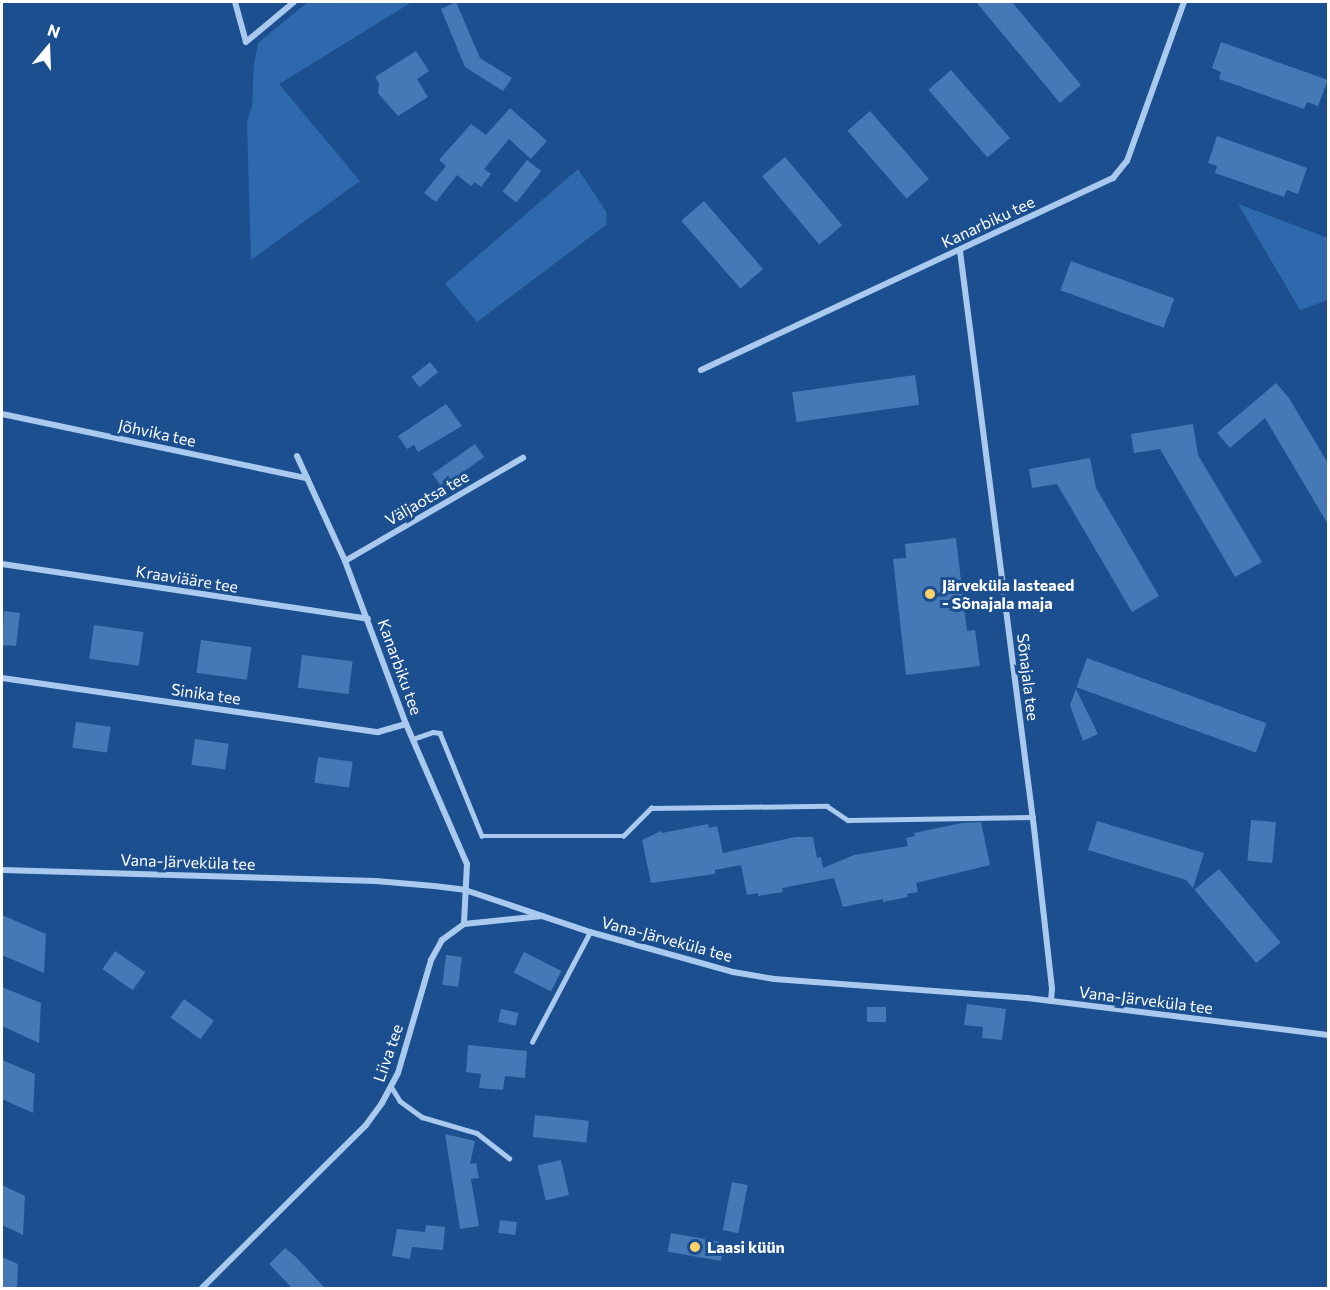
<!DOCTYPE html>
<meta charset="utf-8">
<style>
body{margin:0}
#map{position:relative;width:1330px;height:1290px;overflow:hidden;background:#1b4f8f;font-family:Commissioner,sans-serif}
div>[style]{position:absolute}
.green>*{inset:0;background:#2e69ad}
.building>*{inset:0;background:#4478b7;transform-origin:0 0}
.service>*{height:4.5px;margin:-2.25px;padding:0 2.25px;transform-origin:2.25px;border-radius:2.25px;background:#a9c9ee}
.minor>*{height:6px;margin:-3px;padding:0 3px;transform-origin:3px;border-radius:3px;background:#a9c9ee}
.dots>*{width:16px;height:16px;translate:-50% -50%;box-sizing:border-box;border:3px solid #1b4f8f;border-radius:50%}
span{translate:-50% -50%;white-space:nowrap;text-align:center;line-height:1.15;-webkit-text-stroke:6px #1b4f8f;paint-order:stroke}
.street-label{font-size:16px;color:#fff}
.poi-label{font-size:16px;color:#fff;font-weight:700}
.left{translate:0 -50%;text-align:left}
.frame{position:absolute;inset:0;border:3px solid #fff;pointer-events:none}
.north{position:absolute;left:18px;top:18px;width:60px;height:60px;-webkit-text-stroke:4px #1b4f8f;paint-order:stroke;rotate:19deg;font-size:16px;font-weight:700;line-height:24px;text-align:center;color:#fff}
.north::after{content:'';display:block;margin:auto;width:21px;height:27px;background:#fff;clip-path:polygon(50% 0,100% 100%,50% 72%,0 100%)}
</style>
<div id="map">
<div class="green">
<i style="clip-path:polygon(308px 2px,412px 2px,279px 84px,360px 181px,251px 260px,247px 122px,252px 106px,254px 65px,258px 43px)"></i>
<i style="clip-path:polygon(578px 169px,607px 213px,606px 225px,477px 322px,445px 284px)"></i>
<i style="clip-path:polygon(1238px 204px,1328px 238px,1328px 300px,1300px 310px)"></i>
</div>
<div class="building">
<i style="clip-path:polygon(456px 2px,480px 58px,512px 78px,503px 91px,465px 67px,441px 9px)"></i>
<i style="clip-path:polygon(976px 2px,1012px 2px,1081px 85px,1060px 103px)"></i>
<i style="clip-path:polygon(1221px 42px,1328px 80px,1318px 106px,1307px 102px,1304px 109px,1219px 79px,1221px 72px,1212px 68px)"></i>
<i style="clip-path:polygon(416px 51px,429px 71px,417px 79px,428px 97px,398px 116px,378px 93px,379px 83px,375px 77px)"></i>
<i style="left:951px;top:70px;width:90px;height:30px;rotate:49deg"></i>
<i style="clip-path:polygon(510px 108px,547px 141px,531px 159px,509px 139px,484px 169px,491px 174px,481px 187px,475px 182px,471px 186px,457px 175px,436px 202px,424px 193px,446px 166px,439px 160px,471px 124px,486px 135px)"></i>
<i style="left:870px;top:111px;width:90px;height:30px;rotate:49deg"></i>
<i style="clip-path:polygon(1217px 136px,1307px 168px,1298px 194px,1287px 190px,1284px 197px,1215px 173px,1217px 166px,1208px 163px)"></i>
<i style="left:785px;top:157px;width:89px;height:30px;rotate:50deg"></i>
<i style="left:527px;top:160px;width:18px;height:40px;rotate:38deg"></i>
<i style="left:704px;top:201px;width:90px;height:30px;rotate:49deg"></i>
<i style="left:1071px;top:261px;width:110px;height:31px;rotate:20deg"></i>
<i style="left:430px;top:362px;width:13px;height:24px;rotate:51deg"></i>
<i style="left:915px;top:375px;width:30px;height:124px;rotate:82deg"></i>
<i style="clip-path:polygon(1276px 383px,1289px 398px,1329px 465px,1329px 526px,1265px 418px,1230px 448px,1217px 433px)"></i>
<i style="clip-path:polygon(446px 404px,462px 426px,418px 452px,414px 445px,407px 449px,398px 436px)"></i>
<i style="clip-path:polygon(1193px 424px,1198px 455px,1262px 562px,1235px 577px,1160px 449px,1134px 453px,1131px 434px)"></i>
<i style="left:475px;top:444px;width:16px;height:52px;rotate:55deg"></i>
<i style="clip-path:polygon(1090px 458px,1096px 488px,1159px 596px,1132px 612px,1057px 484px,1032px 488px,1029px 469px)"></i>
<i style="clip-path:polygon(956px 538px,967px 631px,975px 630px,980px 666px,906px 675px,893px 559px,906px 558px,905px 544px)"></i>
<i style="clip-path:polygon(4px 611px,20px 613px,16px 646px,2px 645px)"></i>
<i style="left:94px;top:625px;width:50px;height:34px;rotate:8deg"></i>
<i style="left:201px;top:640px;width:51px;height:33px;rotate:8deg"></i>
<i style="left:302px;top:655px;width:51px;height:33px;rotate:7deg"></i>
<i style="left:1087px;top:658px;width:191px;height:31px;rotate:20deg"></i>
<i style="clip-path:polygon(1076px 689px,1098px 734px,1083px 741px,1070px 705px)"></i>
<i style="left:76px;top:722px;width:35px;height:26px;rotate:8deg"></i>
<i style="left:195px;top:739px;width:34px;height:26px;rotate:8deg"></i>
<i style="left:318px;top:757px;width:35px;height:26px;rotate:8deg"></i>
<i style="left:1251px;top:820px;width:25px;height:41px;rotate:5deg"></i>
<i style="clip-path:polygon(1097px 821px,1204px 853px,1193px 888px,1186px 880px,1088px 850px)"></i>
<i style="clip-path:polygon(981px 822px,990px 865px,916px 883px,918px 892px,907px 894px,908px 897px,883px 902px,883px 899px,843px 907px,834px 878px,782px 888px,783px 892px,758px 896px,758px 893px,747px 895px,741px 865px,715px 870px,715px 874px,651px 883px,642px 840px,661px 831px,662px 833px,708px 824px,709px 828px,717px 826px,723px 853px,795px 837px,813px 837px,817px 858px,821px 857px,823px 868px,854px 855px,908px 846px,906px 838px,915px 836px,914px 833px,962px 823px)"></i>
<i style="left:1219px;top:869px;width:96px;height:32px;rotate:50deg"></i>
<i style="clip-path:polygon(2px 915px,46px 934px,44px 973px,2px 955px)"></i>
<i style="left:115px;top:951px;width:37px;height:22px;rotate:35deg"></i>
<i style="left:524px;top:952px;width:42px;height:23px;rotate:27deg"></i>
<i style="left:446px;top:955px;width:16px;height:30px;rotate:7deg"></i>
<i style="clip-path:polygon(2px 987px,41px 1003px,39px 1043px,2px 1026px)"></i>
<i style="left:184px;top:999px;width:37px;height:23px;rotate:36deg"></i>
<i style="clip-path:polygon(967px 1004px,1006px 1009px,1002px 1040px,982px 1038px,983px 1027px,964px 1025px)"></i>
<i style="left:867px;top:1007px;width:19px;height:15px"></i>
<i style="left:501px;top:1009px;width:18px;height:13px;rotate:13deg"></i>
<i style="clip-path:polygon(468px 1045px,527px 1051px,525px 1078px,505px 1076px,503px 1090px,479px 1088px,481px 1074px,466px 1072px)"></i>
<i style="clip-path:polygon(2px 1060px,35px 1074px,33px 1113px,2px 1099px)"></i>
<i style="left:535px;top:1115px;width:54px;height:22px;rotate:6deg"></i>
<i style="clip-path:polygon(445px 1134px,475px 1141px,470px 1164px,476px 1163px,479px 1178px,471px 1179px,479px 1226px,460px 1229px)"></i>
<i style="left:561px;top:1160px;width:36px;height:24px;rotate:77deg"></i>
<i style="left:732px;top:1182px;width:16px;height:49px;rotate:11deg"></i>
<i style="clip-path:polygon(2px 1185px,25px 1196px,23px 1235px,2px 1225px)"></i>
<i style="left:500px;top:1220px;width:17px;height:13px;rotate:7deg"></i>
<i style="clip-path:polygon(426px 1225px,445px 1227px,443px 1250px,412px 1247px,410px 1259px,392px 1256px,397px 1229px,425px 1232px)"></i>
<i style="left:671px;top:1233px;width:54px;height:19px;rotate:10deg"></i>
<i style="clip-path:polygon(285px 1248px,296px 1257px,325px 1288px,292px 1288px,269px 1264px)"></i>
<i style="clip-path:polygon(2px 1257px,18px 1264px,17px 1288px,2px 1288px)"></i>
</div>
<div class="service">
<i style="left:413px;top:739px;width:21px;rotate:-19deg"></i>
<i style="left:433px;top:732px;width:7px;rotate:8deg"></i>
<i style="left:440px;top:733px;width:111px;rotate:67.8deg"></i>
<i style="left:482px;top:836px;width:141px"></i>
<i style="left:623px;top:836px;width:40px;rotate:-45deg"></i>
<i style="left:651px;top:808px;width:176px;rotate:-0.7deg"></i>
<i style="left:827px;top:806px;width:25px;rotate:34deg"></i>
<i style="left:848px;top:820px;width:185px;rotate:-0.9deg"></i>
<i style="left:532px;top:1042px;width:124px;rotate:-62.2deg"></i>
<i style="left:392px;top:1088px;width:15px;rotate:58deg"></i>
<i style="left:400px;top:1101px;width:27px;rotate:36deg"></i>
<i style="left:422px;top:1117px;width:57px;rotate:16.2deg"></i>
<i style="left:477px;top:1133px;width:41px;rotate:38deg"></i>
</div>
<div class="minor">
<i style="left:235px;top:2px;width:41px;rotate:74.6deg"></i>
<i style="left:246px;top:42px;width:62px;rotate:-39.8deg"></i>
<i style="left:960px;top:251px;width:582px;rotate:82.69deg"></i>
<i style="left:1034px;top:828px;width:162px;rotate:83.6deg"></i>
<i style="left:1052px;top:989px;width:12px;rotate:95deg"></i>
<i style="left:701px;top:370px;width:455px;rotate:-25deg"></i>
<i style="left:1113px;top:178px;width:22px;rotate:-51deg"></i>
<i style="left:1127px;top:161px;width:169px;rotate:-70.3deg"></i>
<i style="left:2px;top:414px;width:312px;rotate:11.9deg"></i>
<i style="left:297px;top:456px;width:115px;rotate:65.4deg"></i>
<i style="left:345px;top:561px;width:174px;rotate:69.5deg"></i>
<i style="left:406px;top:724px;width:153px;rotate:66.5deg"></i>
<i style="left:467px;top:864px;width:60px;rotate:92.9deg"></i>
<i style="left:345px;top:561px;width:206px;rotate:-30.1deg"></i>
<i style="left:2px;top:564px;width:370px;rotate:8.5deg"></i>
<i style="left:2px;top:678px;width:380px;rotate:8.2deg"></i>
<i style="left:378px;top:732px;width:29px;rotate:-16deg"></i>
<i style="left:2px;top:870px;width:374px;rotate:1.7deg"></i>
<i style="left:376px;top:881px;width:58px;rotate:4.9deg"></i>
<i style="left:434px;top:886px;width:31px;rotate:7deg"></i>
<i style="left:465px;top:890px;width:132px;rotate:18.6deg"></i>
<i style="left:590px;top:932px;width:148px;rotate:15.6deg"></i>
<i style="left:733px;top:972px;width:42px;rotate:9.7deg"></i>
<i style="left:774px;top:979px;width:254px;rotate:4.3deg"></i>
<i style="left:1027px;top:998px;width:303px;rotate:7deg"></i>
<i style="left:202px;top:1288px;width:231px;rotate:-44.8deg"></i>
<i style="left:366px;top:1125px;width:27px;rotate:-54deg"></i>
<i style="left:382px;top:1103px;width:34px;rotate:-62deg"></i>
<i style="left:398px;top:1073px;width:118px;rotate:-73.7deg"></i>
<i style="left:431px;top:960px;width:23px;rotate:-61deg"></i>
<i style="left:442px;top:940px;width:27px;rotate:-36deg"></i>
<i style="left:464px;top:924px;width:79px;rotate:-5.8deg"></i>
</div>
<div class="dots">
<i style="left:930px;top:594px;background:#ffd166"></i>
<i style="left:695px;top:1247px;background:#ffd166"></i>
</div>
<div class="street-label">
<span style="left:988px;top:222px;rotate:-25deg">Kanarbiku tee</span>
<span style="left:157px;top:433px;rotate:12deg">Jõhvika tee</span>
<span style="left:427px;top:498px;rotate:-30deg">Väljaotsa tee</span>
<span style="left:187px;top:579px;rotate:9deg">Kraaviääre tee</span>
<span style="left:400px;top:667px;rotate:70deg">Kanarbiku tee</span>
<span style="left:1028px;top:677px;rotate:83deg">Sõnajala tee</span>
<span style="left:206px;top:694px;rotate:8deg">Sinika tee</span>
<span style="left:188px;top:862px;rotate:2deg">Vana-Järveküla tee</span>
<span style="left:667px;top:939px;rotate:15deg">Vana-Järveküla tee</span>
<span style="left:1146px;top:1000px;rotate:7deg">Vana-Järveküla tee</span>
<span style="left:388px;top:1053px;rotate:-71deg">Liiva tee</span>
</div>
<div class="poi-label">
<span class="left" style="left:942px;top:594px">Järveküla lasteaed<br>- Sõnajala maja</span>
<span class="left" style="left:707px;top:1247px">Laasi küün</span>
</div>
<div class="frame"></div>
<div class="north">N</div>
</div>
